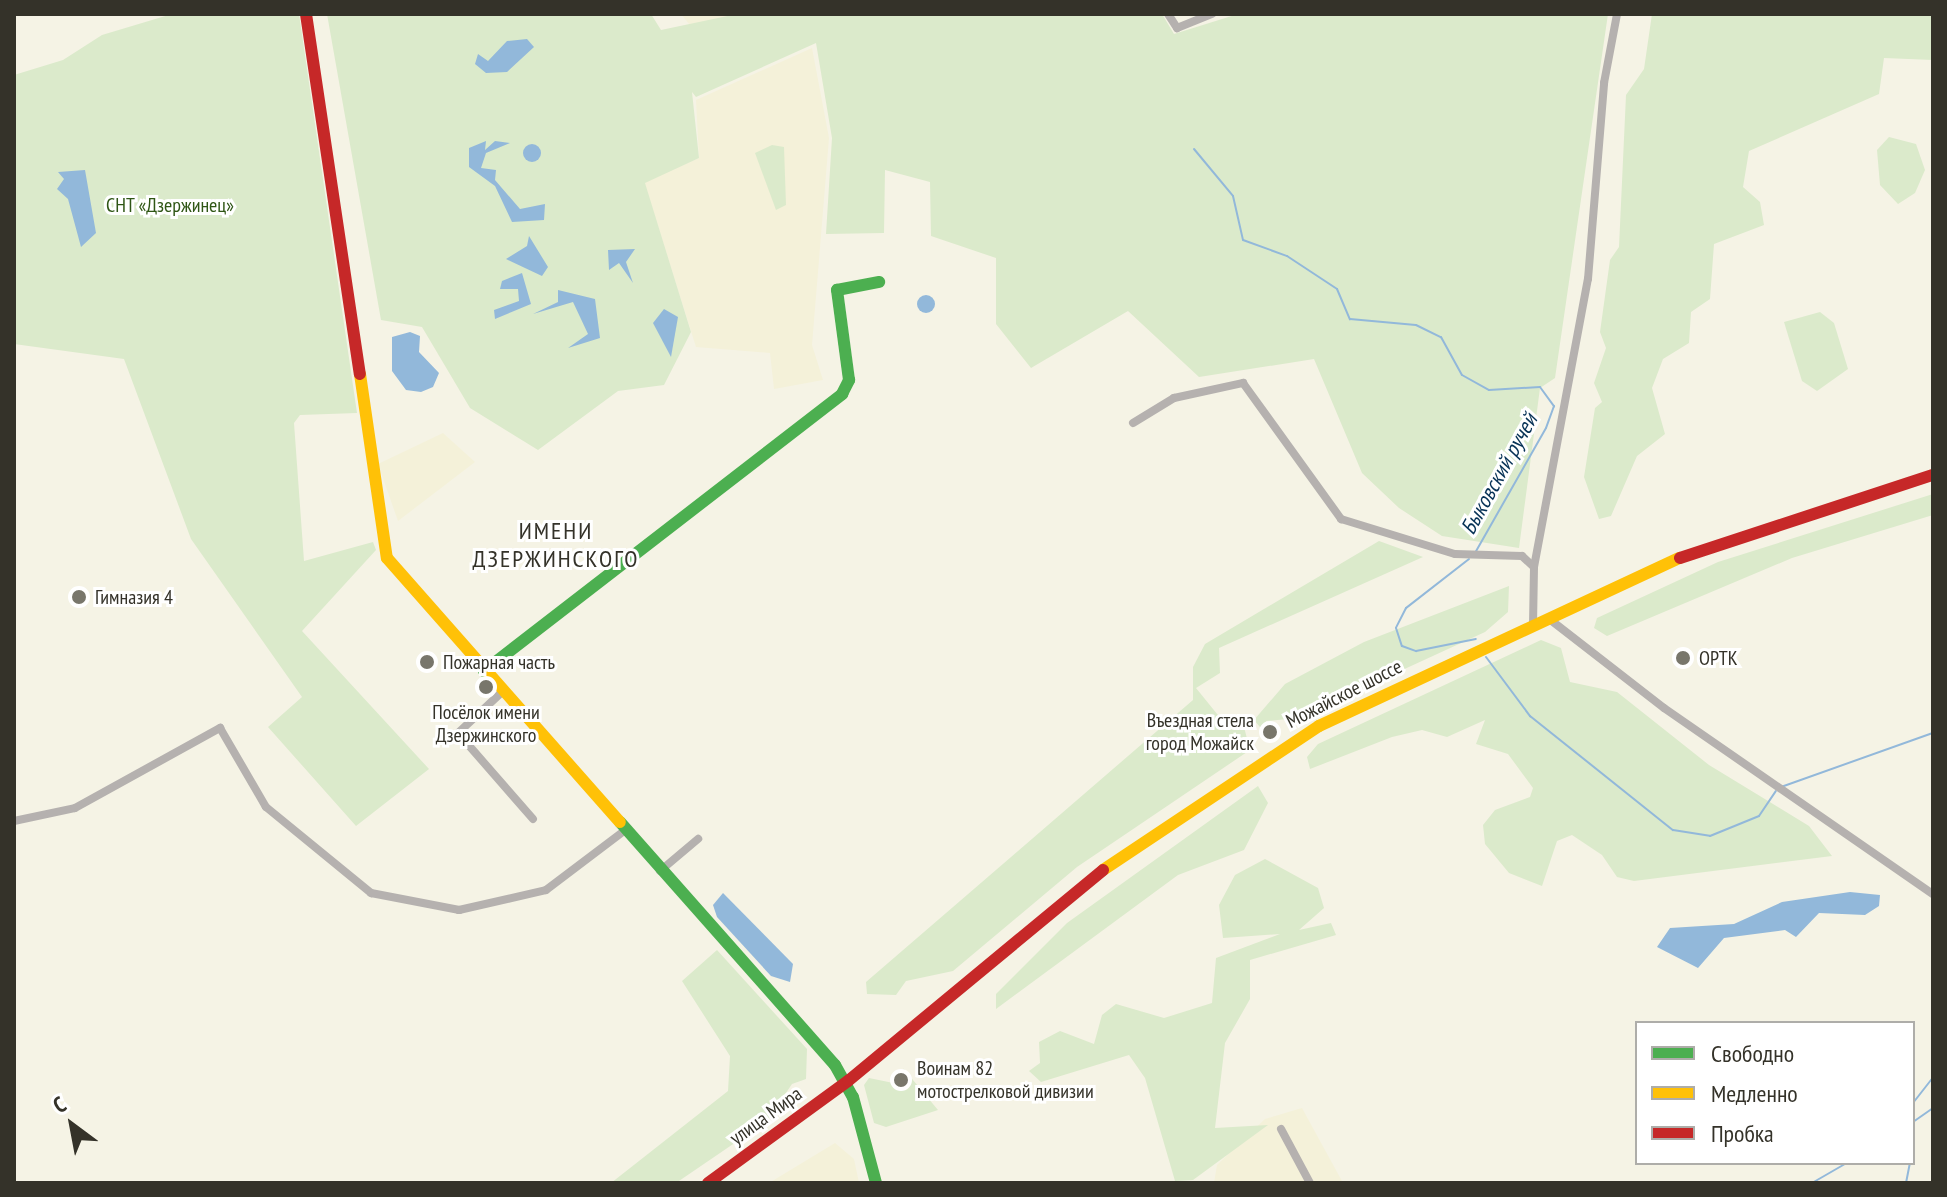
<!DOCTYPE html>
<meta charset="utf-8">
<style>
body{margin:0}
#map{position:relative;width:1947px;height:1197px;overflow:hidden;background:#f5f3e5;font-family:"PT Sans Narrow",sans-serif}
div>[style]{position:absolute}
.built>*{inset:0;background:#f4f1d9}
.green>*{inset:0;background:#dbeacb}
.water>*{inset:0;background:#92b8da}
.round{border-radius:50%}
.stream>*{height:2px;margin:-1px;padding:0 1px;transform-origin:1px;border-radius:1px;background:#92b8da}
.street>*{height:8px;margin:-4px;padding:0 4px;transform-origin:4px;border-radius:4px;background:#b5b1af}
.fast>*{height:12px;margin:-6px;padding:0 6px;transform-origin:6px;border-radius:6px;background:#4caf50}
.slow>*{height:12px;margin:-6px;padding:0 6px;transform-origin:6px;border-radius:6px;background:#ffc107}
.jam>*{height:12px;margin:-6px;padding:0 6px;transform-origin:6px;border-radius:6px;background:#c62828}
.dots>*{width:22px;height:22px;translate:-50% -50%;box-sizing:border-box;border:4px solid #fff;border-radius:50%}
span{translate:-50% -50%;white-space:nowrap;text-align:center;line-height:1.15;-webkit-text-stroke:6px #fff;paint-order:stroke}
.park-label{font-size:20px;color:#2f5615}
.poi-label{font-size:20px;color:#343229}
.left{translate:0 -50%;text-align:left}
.right{translate:-100% -50%;text-align:right}
.street-label{font-size:20px;color:#343229}
.water-label{font-size:22px;color:#073256;font-style:italic}
.quarter-label{font-size:24px;color:#343229;letter-spacing:2px}
.frame{position:absolute;inset:0;border:16px solid #343229;pointer-events:none}
.legend{position:absolute;left:1635px;top:1021px;width:280px;height:144px;box-sizing:border-box;background:#fff;border:2px solid #aeada9;margin:0;padding:10px 14px;list-style:none;font-size:24px;color:#343229}
.legend li{display:flex;align-items:center;gap:16px;height:40px}
.legend b{width:40px;border:2px solid #aeada9}
.north{position:absolute;left:32px;top:1085px;width:80px;height:80px;-webkit-text-stroke:6px #fff;paint-order:stroke;rotate:328deg;font-size:22px;font-weight:700;line-height:32px;text-align:center;color:#343229}
.north::after{content:'';display:block;margin:auto;width:28px;height:36px;background:#343229;clip-path:polygon(50% 0,100% 100%,50% 72%,0 100%)}
</style>
<div id="map">
<div class="built">
<i style="clip-path:polygon(681px 14px,735px 14px,703px 41px)"></i>
<i style="clip-path:polygon(812px 48px,829px 138px,812px 345px,823px 380px,774px 389px,770px 353px,696px 347px,644px 182px,699px 158px,696px 100px)"></i>
<i style="clip-path:polygon(443px 433px,475px 462px,398px 521px,378px 464px)"></i>
<i style="clip-path:polygon(1302px 1108px,1343px 1183px,1214px 1183px,1217px 1165px,1265px 1119px)"></i>
<i style="clip-path:polygon(835px 1143px,854px 1159px,859px 1183px,769px 1183px)"></i>
</div>
<div class="green">
<i style="clip-path:polygon(172px 14px,299px 14px,357px 413px,300px 415px,294px 423px,304px 561px,373px 542px,376px 550px,302px 631px,429px 769px,356px 826px,268px 727px,302px 697px,191px 539px,124px 359px,14px 344px,14px 75px,63px 60px,102px 35px)"></i>
<i style="clip-path:polygon(327px 14px,651px 14px,661px 30px,737px 14px,1162px 14px,1174px 34px,1238px 14px,1608px 14px,1555px 378px,1540px 388px,1519px 548px,1442px 536px,1399px 508px,1362px 473px,1314px 359px,1199px 377px,1128px 311px,1031px 368px,996px 324px,996px 258px,931px 236px,930px 182px,885px 170px,884px 233px,826px 234px,832px 138px,816px 43px,696px 97px,692px 92px,699px 158px,645px 183px,691px 332px,664px 385px,618px 391px,538px 450px,470px 408px,422px 327px,381px 320px)"></i>
<i style="clip-path:polygon(1652px 14px,1933px 14px,1933px 60px,1884px 58px,1879px 94px,1749px 151px,1743px 187px,1760px 202px,1764px 225px,1714px 244px,1710px 299px,1691px 312px,1689px 343px,1663px 359px,1652px 388px,1665px 434px,1637px 456px,1611px 516px,1599px 519px,1584px 477px,1595px 408px,1602px 402px,1594px 383px,1606px 348px,1600px 332px,1610px 260px,1619px 247px,1626px 95px,1644px 69px)"></i>
<i style="clip-path:polygon(1889px 137px,1916px 144px,1925px 170px,1915px 193px,1898px 204px,1880px 185px,1877px 150px)"></i>
<i style="clip-path:polygon(772px 145px,784px 147px,786px 205px,776px 210px,755px 153px)"></i>
<i style="clip-path:polygon(1820px 312px,1834px 323px,1848px 369px,1817px 391px,1802px 381px,1784px 322px)"></i>
<i style="clip-path:polygon(1933px 494px,1933px 515px,1792px 558px,1607px 636px,1594px 628px,1597px 618px,1718px 562px)"></i>
<i style="clip-path:polygon(1379px 541px,1423px 557px,1219px 648px,1220px 673px,1196px 688px,1226px 725px,1244px 727px,1250px 750px,1077px 867px,953px 971px,906px 981px,896px 995px,867px 994px,866px 982px,1193px 700px,1193px 667px,1205px 644px)"></i>
<i style="clip-path:polygon(1509px 586px,1508px 612px,1485px 632px,1298px 718px,1266px 721px,1265px 733px,1254px 720px,1285px 684px,1364px 642px)"></i>
<i style="clip-path:polygon(1541px 640px,1561px 648px,1570px 682px,1617px 692px,1709px 765px,1809px 826px,1832px 856px,1634px 881px,1617px 877px,1602px 855px,1572px 835px,1557px 841px,1542px 886px,1509px 873px,1485px 844px,1483px 825px,1495px 810px,1530px 797px,1533px 788px,1508px 754px,1476px 744px,1485px 720px,1447px 737px,1422px 730px,1392px 737px,1310px 769px,1307px 757px,1318px 744px)"></i>
<i style="clip-path:polygon(1258px 786px,1268px 803px,1244px 850px,1178px 875px,996px 1009px,996px 994px,1067px 923px)"></i>
<i style="clip-path:polygon(1265px 859px,1318px 888px,1324px 908px,1299px 930px,1331px 923px,1336px 935px,1250px 960px,1250px 999px,1225px 1043px,1215px 1128px,1268px 1125px,1193px 1180px,1175px 1181px,1145px 1078px,1129px 1055px,1041px 1082px,1029px 1071px,1040px 1063px,1039px 1042px,1060px 1031px,1094px 1044px,1102px 1015px,1116px 1004px,1164px 1018px,1212px 1003px,1216px 958px,1280px 934px,1223px 938px,1219px 905px,1235px 875px)"></i>
<i style="clip-path:polygon(717px 950px,807px 1049px,806px 1079px,792px 1084px,767px 1121px,676px 1183px,611px 1183px,728px 1091px,730px 1056px,682px 981px)"></i>
<i style="clip-path:polygon(903px 1068px,938px 1110px,886px 1127px,874px 1123px,864px 1085px,869px 1078px,903px 1085px,910px 1081px)"></i>
</div>
<div class="water">
<i style="clip-path:polygon(527px 39px,534px 47px,507px 72px,486px 73px,475px 64px,478px 54px,488px 61px,507px 41px)"></i>
<i style="clip-path:polygon(486px 141px,485px 150px,495px 141px,510px 143px,486px 153px,481px 168px,496px 170px,495px 180px,520px 209px,545px 204px,544px 220px,512px 222px,495px 186px,469px 167px,469px 148px)"></i>
<i class="round" style="left:523px;top:144px;width:18px;height:18px"></i>
<i style="clip-path:polygon(85px 170px,96px 233px,81px 247px,68px 199px,57px 189px,64px 179px,58px 172px)"></i>
<i style="clip-path:polygon(529px 236px,548px 267px,542px 276px,506px 259px,527px 246px)"></i>
<i style="clip-path:polygon(635px 249px,626px 262px,633px 283px,619px 263px,609px 270px,608px 250px)"></i>
<i style="clip-path:polygon(522px 273px,531px 304px,495px 319px,494px 310px,519px 301px,518px 289px,500px 289px,502px 281px)"></i>
<i style="clip-path:polygon(558px 290px,595px 299px,600px 338px,568px 348px,588px 334px,573px 302px,533px 314px,558px 302px)"></i>
<i class="round" style="left:917px;top:295px;width:18px;height:18px"></i>
<i style="clip-path:polygon(664px 309px,678px 317px,671px 357px,653px 323px)"></i>
<i style="clip-path:polygon(410px 332px,420px 336px,419px 352px,439px 373px,433px 387px,421px 392px,406px 390px,392px 371px,392px 337px)"></i>
<i style="clip-path:polygon(1850px 892px,1880px 895px,1879px 906px,1865px 915px,1819px 913px,1796px 937px,1785px 930px,1724px 938px,1698px 968px,1657px 947px,1670px 928px,1734px 924px,1782px 902px)"></i>
<i style="clip-path:polygon(723px 893px,793px 964px,790px 982px,771px 976px,717px 917px,713px 905px)"></i>
</div>
<div class="stream">
<i style="left:1194px;top:149px;width:61px;rotate:50.3deg"></i>
<i style="left:1233px;top:196px;width:45px;rotate:77.2deg"></i>
<i style="left:1243px;top:240px;width:47px;rotate:20deg"></i>
<i style="left:1287px;top:256px;width:60px;rotate:33.4deg"></i>
<i style="left:1337px;top:289px;width:33px;rotate:67deg"></i>
<i style="left:1350px;top:319px;width:66px;rotate:5.2deg"></i>
<i style="left:1416px;top:325px;width:28px;rotate:26deg"></i>
<i style="left:1441px;top:337px;width:43px;rotate:61.1deg"></i>
<i style="left:1462px;top:375px;width:31px;rotate:29deg"></i>
<i style="left:1489px;top:390px;width:51px;rotate:-3.4deg"></i>
<i style="left:1540px;top:387px;width:24px;rotate:54deg"></i>
<i style="left:1554px;top:406px;width:23px;rotate:110deg"></i>
<i style="left:1546px;top:428px;width:142px;rotate:119.6deg"></i>
<i style="left:1469px;top:559px;width:80px;rotate:142.1deg"></i>
<i style="left:1406px;top:608px;width:22px;rotate:117deg"></i>
<i style="left:1396px;top:628px;width:19px;rotate:72deg"></i>
<i style="left:1402px;top:646px;width:15px;rotate:20deg"></i>
<i style="left:1416px;top:651px;width:61px;rotate:-11.3deg"></i>
<i style="left:1486px;top:657px;width:74px;rotate:53.3deg"></i>
<i style="left:1530px;top:716px;width:183px;rotate:38.6deg"></i>
<i style="left:1673px;top:830px;width:37px;rotate:9deg"></i>
<i style="left:1710px;top:836px;width:53px;rotate:-22.2deg"></i>
<i style="left:1759px;top:816px;width:30px;rotate:-56deg"></i>
<i style="left:1781px;top:787px;width:161px;rotate:-19.6deg"></i>
<i style="left:1913px;top:1103px;width:33px;rotate:-52deg"></i>
<i style="left:1913px;top:1122px;width:24px;rotate:-35deg"></i>
<i style="left:1812px;top:1183px;width:39px;rotate:-30deg"></i>
<i style="left:1906px;top:1183px;width:38px;rotate:-79deg"></i>
</div>
<div class="street">
<i style="left:1168px;top:14px;width:17px;rotate:57deg"></i>
<i style="left:1177px;top:28px;width:38px;rotate:-22deg"></i>
<i style="left:1133px;top:423px;width:48px;rotate:-31.4deg"></i>
<i style="left:1174px;top:398px;width:71px;rotate:-12.3deg"></i>
<i style="left:1243px;top:383px;width:168px;rotate:54.2deg"></i>
<i style="left:1341px;top:519px;width:119px;rotate:17.1deg"></i>
<i style="left:1455px;top:554px;width:67px;rotate:1.7deg"></i>
<i style="left:1522px;top:556px;width:16px;rotate:43deg"></i>
<i style="left:1548px;top:618px;width:147px;rotate:37.8deg"></i>
<i style="left:1664px;top:708px;width:327px;rotate:34.7deg"></i>
<i style="left:1533px;top:625px;width:58px;rotate:-89deg"></i>
<i style="left:1534px;top:567px;width:293px;rotate:-79.4deg"></i>
<i style="left:1588px;top:279px;width:197px;rotate:-85.3deg"></i>
<i style="left:1604px;top:83px;width:70px;rotate:-79.3deg"></i>
<i style="left:502px;top:692px;width:60px;rotate:137deg"></i>
<i style="left:458px;top:733px;width:114px;rotate:48.9deg"></i>
<i style="left:14px;top:821px;width:62px;rotate:-12deg"></i>
<i style="left:75px;top:808px;width:166px;rotate:-28.9deg"></i>
<i style="left:220px;top:728px;width:91px;rotate:59.8deg"></i>
<i style="left:266px;top:807px;width:136px;rotate:39.3deg"></i>
<i style="left:371px;top:893px;width:90px;rotate:10.9deg"></i>
<i style="left:459px;top:910px;width:89px;rotate:-12.9deg"></i>
<i style="left:546px;top:890px;width:98px;rotate:-37.1deg"></i>
<i style="left:660px;top:871px;width:50px;rotate:-40.1deg"></i>
<i style="left:1281px;top:1129px;width:61px;rotate:61.8deg"></i>
</div>
<div class="fast">
<i style="left:484px;top:671px;width:453px;rotate:-37.7deg"></i>
<i style="left:842px;top:394px;width:16px;rotate:-63deg"></i>
<i style="left:849px;top:380px;width:91px;rotate:-97.6deg"></i>
<i style="left:837px;top:290px;width:43px;rotate:-10.8deg"></i>
<i style="left:620px;top:822px;width:324px;rotate:48.5deg"></i>
<i style="left:835px;top:1065px;width:37px;rotate:61deg"></i>
<i style="left:853px;top:1097px;width:89px;rotate:75deg"></i>
</div>
<div class="slow">
<i style="left:360px;top:374px;width:186px;rotate:81.7deg"></i>
<i style="left:387px;top:558px;width:352px;rotate:48.6deg"></i>
<i style="left:1103px;top:870px;width:260px;rotate:-33.7deg"></i>
<i style="left:1319px;top:726px;width:398px;rotate:-25deg"></i>
</div>
<div class="jam">
<i style="left:306px;top:14px;width:364px;rotate:81.5deg"></i>
<i style="left:1680px;top:558px;width:266px;rotate:-18.2deg"></i>
<i style="left:708px;top:1183px;width:173px;rotate:-36.1deg"></i>
<i style="left:848px;top:1081px;width:331px;rotate:-39.6deg"></i>
</div>
<div class="dots">
<i style="left:79px;top:597px;background:#78766b"></i>
<i style="left:1683px;top:658px;background:#78766b"></i>
<i style="left:427px;top:662px;background:#78766b"></i>
<i style="left:486px;top:687px;background:#78766b"></i>
<i style="left:1270px;top:732px;background:#78766b"></i>
<i style="left:901px;top:1080px;background:#78766b"></i>
</div>
<div class="park-label">
<span style="left:170px;top:205px">СНТ «Дзержинец»</span>
</div>
<div class="poi-label">
<span class="left" style="left:95px;top:597px">Гимназия 4</span>
<span class="left" style="left:1699px;top:658px">ОРТК</span>
<span class="left" style="left:443px;top:662px">Пожарная часть</span>
<span style="left:486px;top:724px">Посёлок имени<br>Дзержинского</span>
<span class="right" style="left:1254px;top:732px">Въездная стела<br>город Можайск</span>
<span class="left" style="left:917px;top:1080px">Воинам 82<br>мотострелковой дивизии</span>
</div>
<div class="street-label">
<span style="left:1344px;top:694px;rotate:-27deg">Можайское шоссе</span>
<span style="left:766px;top:1116px;rotate:-36deg">улица Мира</span>
</div>
<div class="water-label">
<span style="left:1499px;top:474px;rotate:-61deg">Быковский ручей</span>
</div>
<div class="quarter-label">
<span style="left:556px;top:545px">ИМЕНИ<br>ДЗЕРЖИНСКОГО</span>
</div>
<div class="frame"></div>
<ul class="legend">
<li><b style="height:10px;background:#4caf50"></b>Свободно</li>
<li><b style="height:10px;background:#ffc107"></b>Медленно</li>
<li><b style="height:10px;background:#c62828"></b>Пробка</li>
</ul>
<div class="north">С</div>
</div>
